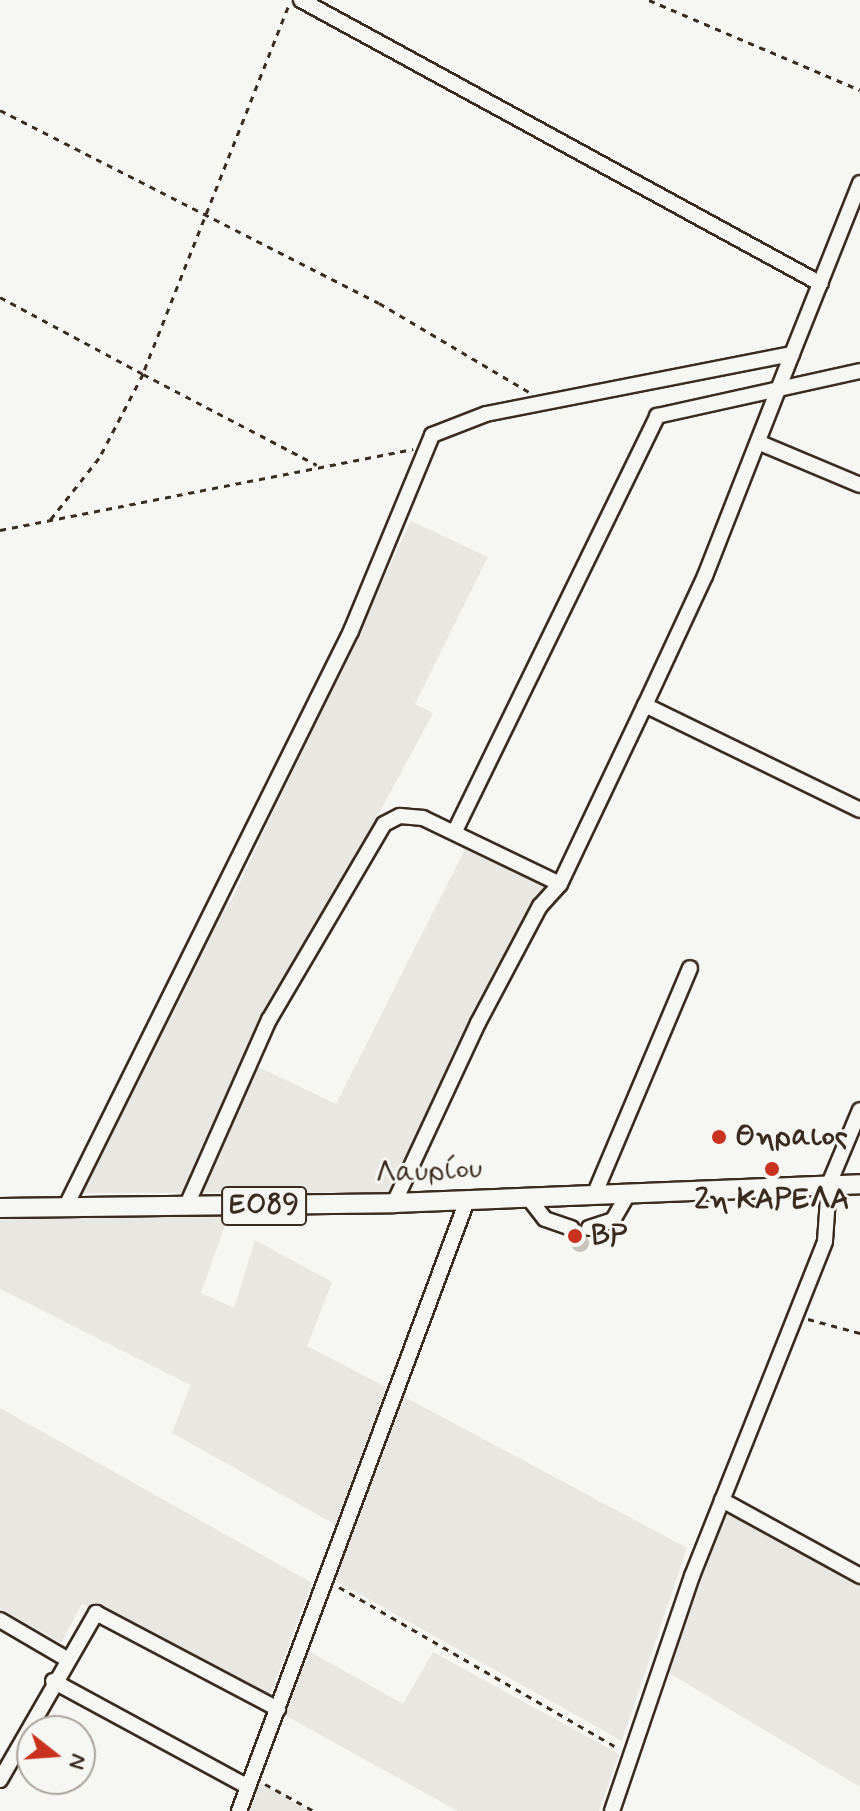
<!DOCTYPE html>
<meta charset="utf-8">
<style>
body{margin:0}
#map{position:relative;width:860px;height:1811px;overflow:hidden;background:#f6f6f2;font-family:Mynerve,sans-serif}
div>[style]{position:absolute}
.built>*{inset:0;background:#e8e7e2}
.building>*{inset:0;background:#c8c3be}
.round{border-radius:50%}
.path>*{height:3px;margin-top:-1.5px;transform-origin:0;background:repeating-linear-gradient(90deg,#3b2a1e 0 6px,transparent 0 12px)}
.roads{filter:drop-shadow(2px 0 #3b2a1e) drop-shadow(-2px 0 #3b2a1e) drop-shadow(0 2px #3b2a1e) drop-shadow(0 -2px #3b2a1e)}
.minor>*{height:14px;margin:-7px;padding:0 7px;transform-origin:7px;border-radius:7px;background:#f6f6f2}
.major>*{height:18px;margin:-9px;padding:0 9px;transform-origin:9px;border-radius:9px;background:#f6f6f2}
.dots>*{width:22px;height:22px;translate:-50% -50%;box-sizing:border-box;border:4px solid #f6f6f2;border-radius:50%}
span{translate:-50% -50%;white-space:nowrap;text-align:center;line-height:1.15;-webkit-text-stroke:6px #f6f6f2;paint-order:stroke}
.shield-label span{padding:2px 6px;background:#f6f6f2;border:2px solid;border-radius:6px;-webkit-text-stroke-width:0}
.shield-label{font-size:28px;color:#3b2a1e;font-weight:700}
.poi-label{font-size:30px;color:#3b2a1e;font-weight:700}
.left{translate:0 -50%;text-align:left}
.street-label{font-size:30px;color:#3b2a1e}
.north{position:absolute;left:16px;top:1715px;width:80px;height:80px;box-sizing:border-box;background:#f6f6f2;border:2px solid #aba49d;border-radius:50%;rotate:107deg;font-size:22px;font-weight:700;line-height:32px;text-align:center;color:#3b2a1e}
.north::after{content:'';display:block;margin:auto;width:28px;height:36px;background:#c8321e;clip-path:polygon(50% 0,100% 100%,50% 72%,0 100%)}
</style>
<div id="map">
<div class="built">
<i style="clip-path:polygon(411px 521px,488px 557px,415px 704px,433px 713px,246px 1061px,336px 1104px,469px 841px,546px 881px,394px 1192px,80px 1193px,222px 901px,230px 903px)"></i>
<i style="clip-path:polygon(229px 1214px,201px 1293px,234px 1308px,255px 1240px,332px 1282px,307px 1346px,388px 1388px,336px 1525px,172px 1433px,191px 1385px,0 1289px,0 1216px)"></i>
<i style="clip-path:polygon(399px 1394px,687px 1548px,622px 1741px,336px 1581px,333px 1568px)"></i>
<i style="clip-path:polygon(0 1408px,312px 1583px,267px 1703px,82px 1604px,61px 1643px,0 1608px)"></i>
<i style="clip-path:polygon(727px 1505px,860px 1581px,860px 1787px,669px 1673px)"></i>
<i style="clip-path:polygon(305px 1649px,403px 1704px,433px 1652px,619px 1754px,599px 1811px,458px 1811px,281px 1713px)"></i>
<i style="clip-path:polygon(258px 1783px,259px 1783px,310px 1811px,247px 1811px)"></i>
</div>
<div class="building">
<i class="round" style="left:571px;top:1234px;width:18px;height:18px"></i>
</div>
<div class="path">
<i style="left:649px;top:0;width:229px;rotate:23.1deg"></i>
<i style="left:288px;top:7px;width:395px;rotate:111.6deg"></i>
<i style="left:143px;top:374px;width:196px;rotate:27.6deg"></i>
<i style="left:0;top:110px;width:425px;rotate:27deg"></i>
<i style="left:379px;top:303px;width:174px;rotate:30.7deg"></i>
<i style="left:0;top:297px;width:162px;rotate:28.3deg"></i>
<i style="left:143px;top:374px;width:95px;rotate:117.6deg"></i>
<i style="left:99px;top:458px;width:79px;rotate:128.3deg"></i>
<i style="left:0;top:530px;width:421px;rotate:-11.1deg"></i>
<i style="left:808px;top:1319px;width:54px;rotate:15.1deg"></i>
<i style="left:339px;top:1587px;width:324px;rotate:30deg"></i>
<i style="left:265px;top:1784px;width:56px;rotate:28.9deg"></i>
</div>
<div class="roads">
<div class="minor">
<i style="left:301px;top:0;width:592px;rotate:28.64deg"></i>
<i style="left:792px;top:354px;width:184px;rotate:-68.3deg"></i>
<i style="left:760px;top:443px;width:108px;rotate:22.8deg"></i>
<i style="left:645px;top:705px;width:239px;rotate:26deg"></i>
<i style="left:455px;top:831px;width:462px;rotate:-64deg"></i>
<i style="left:657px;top:416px;width:208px;rotate:-12.5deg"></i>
<i style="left:595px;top:1193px;width:244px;rotate:-67.1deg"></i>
<i style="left:527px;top:1196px;width:29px;rotate:52deg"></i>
<i style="left:545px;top:1219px;width:28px;rotate:19deg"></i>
<i style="left:186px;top:1207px;width:205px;rotate:-66.1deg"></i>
<i style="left:269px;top:1020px;width:227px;rotate:-59.6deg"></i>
<i style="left:384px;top:824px;width:18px;rotate:-27deg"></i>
<i style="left:400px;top:816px;width:23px;rotate:5deg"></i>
<i style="left:423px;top:818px;width:152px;rotate:25.7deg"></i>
<i style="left:65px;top:1208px;width:644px;rotate:-63.63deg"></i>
<i style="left:351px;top:631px;width:212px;rotate:-67.5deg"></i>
<i style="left:432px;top:435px;width:58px;rotate:-21.3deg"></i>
<i style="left:486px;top:414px;width:312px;rotate:-11.1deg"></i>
<i style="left:792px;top:354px;width:238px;rotate:111.4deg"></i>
<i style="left:705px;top:576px;width:142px;rotate:114.9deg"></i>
<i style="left:645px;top:705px;width:198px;rotate:115.4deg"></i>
<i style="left:560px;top:884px;width:30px;rotate:132deg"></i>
<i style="left:540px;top:906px;width:132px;rotate:117.9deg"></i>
<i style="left:478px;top:1023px;width:199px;rotate:115deg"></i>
<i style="left:589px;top:1228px;width:25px;rotate:-18deg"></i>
<i style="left:613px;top:1220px;width:32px;rotate:-60deg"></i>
<i style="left:722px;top:1500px;width:158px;rotate:28.8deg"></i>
<i style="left:0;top:1620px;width:75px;rotate:30.3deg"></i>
<i style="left:53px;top:1681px;width:222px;rotate:28.5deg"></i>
<i style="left:0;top:1780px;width:193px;rotate:-60.1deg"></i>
<i style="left:96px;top:1613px;width:206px;rotate:27.8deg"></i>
<i style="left:239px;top:1811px;width:654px;rotate:-69.52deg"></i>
<i style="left:612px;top:1811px;width:248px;rotate:-71.2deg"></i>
<i style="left:692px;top:1576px;width:360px;rotate:-68.3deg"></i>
<i style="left:825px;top:1241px;width:57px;rotate:-86deg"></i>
<i style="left:829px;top:1184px;width:80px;rotate:-67.3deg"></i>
</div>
<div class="major">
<i style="left:0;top:1208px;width:394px;rotate:-0.7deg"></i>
<i style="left:394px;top:1203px;width:466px;rotate:-2.3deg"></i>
</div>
</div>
<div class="dots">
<i style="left:719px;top:1137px;background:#c8321e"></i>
<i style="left:772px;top:1169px;background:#c8321e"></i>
<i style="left:575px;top:1236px;background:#c8321e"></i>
</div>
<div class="shield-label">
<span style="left:264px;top:1206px">ΕΟ89</span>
</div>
<div class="poi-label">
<span class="left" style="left:735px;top:1137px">Θηραιος</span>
<span style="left:772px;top:1200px">2η ΚΑΡΕΛΑ</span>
<span class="left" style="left:591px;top:1236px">BP</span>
</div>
<div class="street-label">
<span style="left:429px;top:1172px;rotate:-3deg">Λαυρίου</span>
</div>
<div class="north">N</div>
</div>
